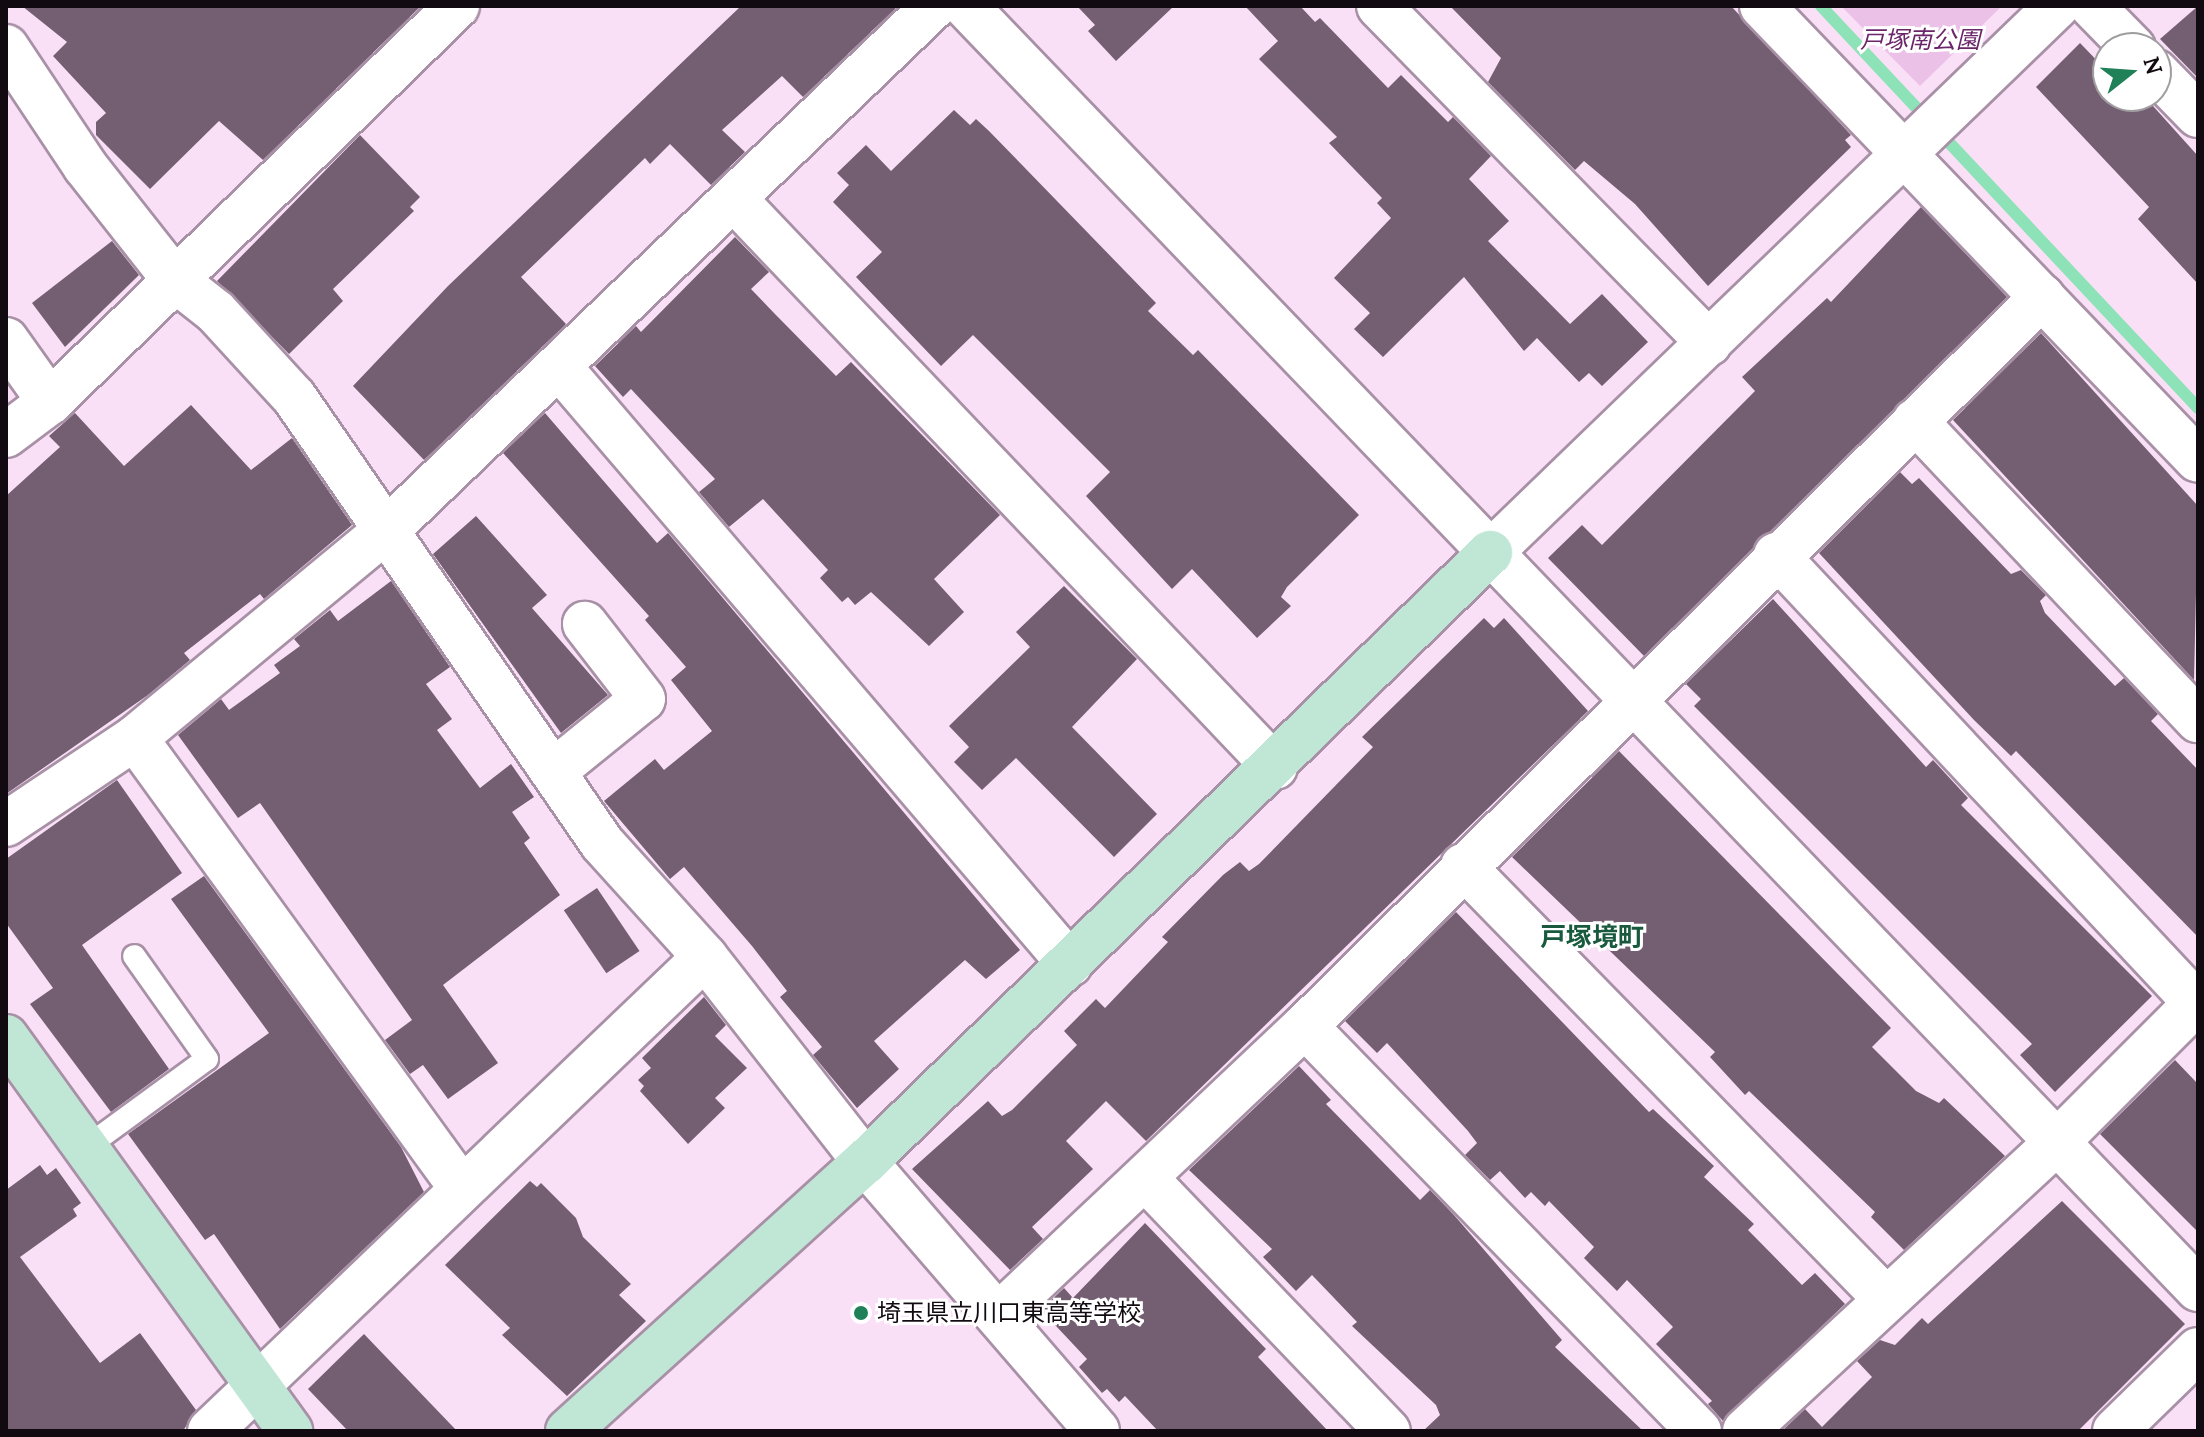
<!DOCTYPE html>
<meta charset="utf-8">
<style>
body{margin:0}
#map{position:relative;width:2204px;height:1437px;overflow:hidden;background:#f9e0f6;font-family:Lora,"Noto Sans JP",serif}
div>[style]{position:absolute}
.green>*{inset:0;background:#ebc1e8}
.stream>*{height:12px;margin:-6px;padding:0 6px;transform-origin:6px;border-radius:6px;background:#8ee2b7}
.building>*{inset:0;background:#745f72;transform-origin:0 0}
.roads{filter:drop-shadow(2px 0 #a890a6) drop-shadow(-2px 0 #a890a6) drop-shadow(0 2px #a890a6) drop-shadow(0 -2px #a890a6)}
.lane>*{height:22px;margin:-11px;padding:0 11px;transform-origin:11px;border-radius:11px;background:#fff}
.street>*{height:44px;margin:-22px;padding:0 22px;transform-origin:22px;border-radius:22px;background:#fff}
.secondary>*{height:44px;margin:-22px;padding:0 22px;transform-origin:22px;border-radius:22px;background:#c0e6d6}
.dots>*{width:22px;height:22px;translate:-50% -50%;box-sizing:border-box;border:4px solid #fff;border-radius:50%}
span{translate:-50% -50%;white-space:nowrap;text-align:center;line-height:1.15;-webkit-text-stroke:6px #fff;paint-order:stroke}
.park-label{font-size:24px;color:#6b2569;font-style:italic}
.poi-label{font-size:24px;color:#120a11}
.left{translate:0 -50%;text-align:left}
.neighbourhood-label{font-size:26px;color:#195a3e;font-weight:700}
.frame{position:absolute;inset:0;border:8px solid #120a11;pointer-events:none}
.north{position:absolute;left:2092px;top:32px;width:80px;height:80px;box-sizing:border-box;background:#fff;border:2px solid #a09da0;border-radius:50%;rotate:73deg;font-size:22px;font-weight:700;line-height:32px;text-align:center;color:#120a11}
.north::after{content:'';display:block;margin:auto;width:28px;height:36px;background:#208058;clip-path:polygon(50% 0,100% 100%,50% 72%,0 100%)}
</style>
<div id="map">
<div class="green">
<i style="clip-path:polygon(1841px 6px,2002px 6px,1920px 86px)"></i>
</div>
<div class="stream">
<i style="left:1821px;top:6px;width:551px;rotate:46.84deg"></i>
</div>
<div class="building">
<i style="clip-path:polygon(22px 6px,421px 6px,263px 160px,219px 121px,150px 189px,96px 135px,96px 122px,106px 113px,53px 56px,67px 42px)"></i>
<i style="clip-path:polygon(741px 6px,898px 6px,803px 97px,782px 76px,722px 130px,745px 152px,711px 185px,670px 144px,650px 164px,645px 158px,521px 277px,566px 324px,424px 460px,353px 386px,448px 286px)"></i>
<i style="clip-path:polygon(1077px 6px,1174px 6px,1116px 61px,1088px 31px,1095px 25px)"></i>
<i style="clip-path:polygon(1245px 6px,1300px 6px,1315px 22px,1320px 18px,1388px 88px,1401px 75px,1448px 122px,1453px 117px,1491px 156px,1469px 179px,1509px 221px,1488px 241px,1570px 324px,1602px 294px,1648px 342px,1602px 386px,1589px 373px,1579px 382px,1537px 338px,1524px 351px,1464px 277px,1383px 357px,1354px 329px,1370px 313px,1334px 278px,1391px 218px,1377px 203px,1382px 198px,1329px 143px,1337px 137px,1259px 59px,1278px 41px)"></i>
<i style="clip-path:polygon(1450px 6px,1731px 6px,1851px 135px,1845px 140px,1851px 147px,1708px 286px,1635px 204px,1584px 161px,1575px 170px,1488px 82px,1501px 58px)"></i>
<i style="clip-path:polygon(2198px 6px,2198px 78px,2160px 39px)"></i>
<i style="clip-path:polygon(2080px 43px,2108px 72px,2108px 96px,2144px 96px,2198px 156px,2198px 284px,2138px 219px,2149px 207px,2036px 87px)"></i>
<i style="clip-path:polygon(954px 110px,970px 125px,976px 119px,989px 131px,1156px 303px,1148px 311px,1193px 355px,1198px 350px,1359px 515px,1287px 587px,1281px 597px,1291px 606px,1257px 638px,1192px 569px,1172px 589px,1086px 496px,1110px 472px,973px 335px,941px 366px,856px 277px,882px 252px,833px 202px,849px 185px,837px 173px,866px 145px,891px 171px)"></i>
<i style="clip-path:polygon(360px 135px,420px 197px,410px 207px,414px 211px,333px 289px,343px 301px,289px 354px,217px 281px)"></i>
<i style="clip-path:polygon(1921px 207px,2007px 297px,1644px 656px,1548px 558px,1582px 525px,1602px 545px,1755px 391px,1742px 377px,1827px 298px,1831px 302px)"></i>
<i style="clip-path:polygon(735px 237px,769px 272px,751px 289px,774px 313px,836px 376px,851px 362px,1000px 515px,934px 579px,964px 612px,929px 646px,871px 592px,855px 605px,848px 597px,842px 602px,820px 578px,828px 570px,763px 499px,729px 527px,699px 492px,715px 479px,631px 389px,623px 397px,595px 366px,636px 326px,641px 332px)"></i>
<i style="clip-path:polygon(112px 241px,139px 275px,65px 347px,32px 303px)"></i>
<i style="clip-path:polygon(2041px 333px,2198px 506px,2194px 680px,1953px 420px)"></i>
<i style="clip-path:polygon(191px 405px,251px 470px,292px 438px,352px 525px,264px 599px,260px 594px,184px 653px,190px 660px,148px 695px,6px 794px,6px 496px,60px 447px,49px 436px,75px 413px,124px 466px)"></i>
<i style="clip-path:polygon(545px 413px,657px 543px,668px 533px,1020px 950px,986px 979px,965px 960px,874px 1041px,899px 1069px,857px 1108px,813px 1055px,822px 1047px,780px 997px,787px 991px,752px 946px,684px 867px,670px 879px,604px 801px,655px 759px,664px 770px,712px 731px,671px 680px,686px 667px,645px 620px,649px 616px,503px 453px)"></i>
<i style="clip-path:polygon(1900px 472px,1912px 484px,1919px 478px,2011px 574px,2021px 570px,2046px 595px,2040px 601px,2045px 613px,2115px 686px,2124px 678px,2158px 714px,2151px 721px,2198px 770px,2198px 937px,2016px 751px,2011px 756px,1974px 720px,1819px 553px)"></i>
<i style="clip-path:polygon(476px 516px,547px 595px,532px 608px,608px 695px,561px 733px,433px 554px)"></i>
<i style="clip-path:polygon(391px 581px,450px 667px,426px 684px,452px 719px,437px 730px,480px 788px,511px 764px,534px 797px,512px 812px,530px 838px,524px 843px,560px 895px,443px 985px,498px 1063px,448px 1099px,423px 1065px,410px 1074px,385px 1040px,412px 1020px,260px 803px,238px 818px,178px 735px,221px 699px,229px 710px,280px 673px,274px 665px,300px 646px,294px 639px,330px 610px,338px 621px)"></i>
<i style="clip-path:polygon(1064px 586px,1137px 659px,1072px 727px,1157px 814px,1114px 857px,1016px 758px,982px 790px,954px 762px,969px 747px,949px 726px,1030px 647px,1016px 632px)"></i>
<i style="clip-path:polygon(1773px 599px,1926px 767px,1933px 760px,1968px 798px,1961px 805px,2152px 996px,2055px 1092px,2020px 1055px,2032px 1044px,1694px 706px,1701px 699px,1686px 684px)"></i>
<i style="clip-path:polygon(1484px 618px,1494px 628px,1504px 618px,1588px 711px,1146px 1141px,1106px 1101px,1066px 1141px,1093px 1169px,1032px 1227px,1043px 1239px,1010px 1270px,912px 1169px,988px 1101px,1002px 1116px,1012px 1110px,1077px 1045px,1064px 1031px,1096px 999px,1105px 1008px,1168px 942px,1162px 937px,1223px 875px,1240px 862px,1249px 871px,1259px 864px,1373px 747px,1362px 737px)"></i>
<i style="clip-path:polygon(1619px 751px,1891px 1028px,1872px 1047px,1916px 1091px,1939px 1103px,1944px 1098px,2005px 1156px,1904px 1250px,1871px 1217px,1875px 1212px,1749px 1091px,1745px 1095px,1710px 1057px,1715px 1052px,1512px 857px)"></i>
<i style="clip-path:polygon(117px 780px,182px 873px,82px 945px,169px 1069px,111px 1112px,30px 1004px,53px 988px,6px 923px,6px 859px)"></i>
<i style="clip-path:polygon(204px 876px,401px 1147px,424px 1192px,280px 1329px,214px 1234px,205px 1240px,128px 1134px,269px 1033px,171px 899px)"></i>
<i style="left:597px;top:888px;width:76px;height:40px;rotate:56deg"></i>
<i style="clip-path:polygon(1456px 912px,1649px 1112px,1653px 1109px,1714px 1166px,1704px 1177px,1754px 1224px,1748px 1230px,1802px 1285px,1815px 1273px,1845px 1304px,1723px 1421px,1708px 1404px,1712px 1401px,1656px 1344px,1673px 1327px,1627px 1280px,1617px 1291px,1584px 1258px,1594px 1247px,1549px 1201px,1545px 1206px,1531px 1192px,1525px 1198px,1500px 1171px,1490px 1180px,1465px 1155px,1477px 1143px,1468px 1131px,1387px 1043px,1377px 1053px,1345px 1021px)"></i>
<i style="clip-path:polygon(704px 997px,726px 1025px,715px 1036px,747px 1068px,715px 1098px,725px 1108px,688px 1144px,640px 1091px,644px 1086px,638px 1080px,651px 1068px,642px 1058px)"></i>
<i style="clip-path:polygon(2175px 1060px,2198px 1084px,2198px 1232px,2100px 1134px)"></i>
<i style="clip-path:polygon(1299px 1066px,1331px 1100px,1326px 1104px,1420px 1200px,1430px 1190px,1454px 1215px,1562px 1340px,1555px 1347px,1643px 1431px,1423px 1431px,1440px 1415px,1436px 1405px,1352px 1326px,1357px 1322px,1312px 1275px,1296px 1291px,1263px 1257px,1272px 1249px,1189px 1170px)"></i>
<i style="clip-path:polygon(40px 1165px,47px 1175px,56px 1168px,81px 1203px,73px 1209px,77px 1216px,20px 1257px,100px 1363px,140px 1333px,196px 1410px,183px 1431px,6px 1431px,6px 1190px)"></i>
<i style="clip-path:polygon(530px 1181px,537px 1187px,541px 1183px,576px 1218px,583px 1237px,631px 1284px,619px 1295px,646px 1321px,567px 1396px,502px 1335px,510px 1328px,445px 1265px)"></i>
<i style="clip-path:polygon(2062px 1201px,2185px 1324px,2078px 1431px,1782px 1431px,1805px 1409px,1822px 1427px,1872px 1377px,1857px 1361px,1880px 1340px,1895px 1345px,1922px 1318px,1928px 1324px)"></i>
<i style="clip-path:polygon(1145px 1223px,1266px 1349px,1258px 1357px,1328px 1431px,1158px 1431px,1125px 1396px,1119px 1402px,1107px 1389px,1102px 1393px,1079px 1367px,1087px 1359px,1041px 1310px,1064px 1288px,1073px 1298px)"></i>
<i style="clip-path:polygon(364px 1334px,457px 1431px,348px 1431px,308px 1389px)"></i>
</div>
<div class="roads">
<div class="lane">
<i style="left:88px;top:1146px;width:147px;rotate:-36.2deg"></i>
<i style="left:207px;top:1059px;width:126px;rotate:-125.3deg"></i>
</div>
<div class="street">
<i style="left:966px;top:6px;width:1779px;rotate:46.16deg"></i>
<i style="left:1379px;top:6px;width:472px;rotate:45.6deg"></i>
<i style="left:1762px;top:6px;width:629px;rotate:46.16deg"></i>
<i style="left:2092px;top:6px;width:59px;rotate:45.7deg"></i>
<i style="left:6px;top:47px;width:143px;rotate:56.4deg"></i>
<i style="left:85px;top:166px;width:144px;rotate:51.8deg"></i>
<i style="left:174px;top:279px;width:53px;rotate:38.2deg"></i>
<i style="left:216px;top:312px;width:115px;rotate:47.5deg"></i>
<i style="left:294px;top:397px;width:542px;rotate:55.37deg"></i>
<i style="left:602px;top:843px;width:154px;rotate:47.9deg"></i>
<i style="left:705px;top:957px;width:260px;rotate:52deg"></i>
<i style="left:865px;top:1162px;width:355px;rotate:49.2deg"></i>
<i style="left:2156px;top:72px;width:60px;rotate:45.7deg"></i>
<i style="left:735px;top:200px;width:783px;rotate:46.4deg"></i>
<i style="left:6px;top:340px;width:76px;rotate:54.6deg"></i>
<i style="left:561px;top:369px;width:783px;rotate:49.45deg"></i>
<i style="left:1915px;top:421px;width:412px;rotate:46.6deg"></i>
<i style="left:6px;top:435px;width:55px;rotate:-36.9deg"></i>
<i style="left:50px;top:402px;width:568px;rotate:-44.22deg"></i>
<i style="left:1490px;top:553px;width:788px;rotate:-43.97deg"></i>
<i style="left:1776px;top:555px;width:614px;rotate:46.85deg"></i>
<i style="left:135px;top:738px;width:553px;rotate:54.04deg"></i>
<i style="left:554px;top:771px;width:114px;rotate:-39deg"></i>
<i style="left:643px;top:699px;width:95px;rotate:-127.7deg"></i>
<i style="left:6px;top:824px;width:155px;rotate:-33.7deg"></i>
<i style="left:135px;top:738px;width:331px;rotate:-39.6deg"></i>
<i style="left:390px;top:527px;width:753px;rotate:-43.76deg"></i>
<i style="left:1463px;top:866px;width:604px;rotate:45.67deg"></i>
<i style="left:1305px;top:1026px;width:565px;rotate:45.79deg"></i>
<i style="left:1147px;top:1180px;width:348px;rotate:46.2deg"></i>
<i style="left:1000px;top:1314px;width:419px;rotate:-43.4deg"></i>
<i style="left:1305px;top:1026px;width:1037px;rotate:-44.69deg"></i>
<i style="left:210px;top:1431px;width:685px;rotate:-43.76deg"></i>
<i style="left:1745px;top:1431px;width:424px;rotate:-42.8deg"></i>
<i style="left:2056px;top:1143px;width:201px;rotate:-45deg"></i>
<i style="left:2115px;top:1431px;width:116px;rotate:-44.3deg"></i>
</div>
<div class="secondary">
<i style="left:6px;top:1037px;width:486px;rotate:54.2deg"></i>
<i style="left:568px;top:1431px;width:401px;rotate:-42.2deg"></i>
<i style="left:865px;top:1162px;width:873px;rotate:-44.26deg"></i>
</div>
</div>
<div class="dots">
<i style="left:861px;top:1313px;background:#208058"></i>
</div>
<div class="park-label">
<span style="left:1920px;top:40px">戸塚南公園</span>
</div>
<div class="poi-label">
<span class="left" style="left:877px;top:1313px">埼玉県立川口東高等学校</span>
</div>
<div class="neighbourhood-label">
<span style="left:1592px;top:937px">戸塚境町</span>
</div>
<div class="frame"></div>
<div class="north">N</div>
</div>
